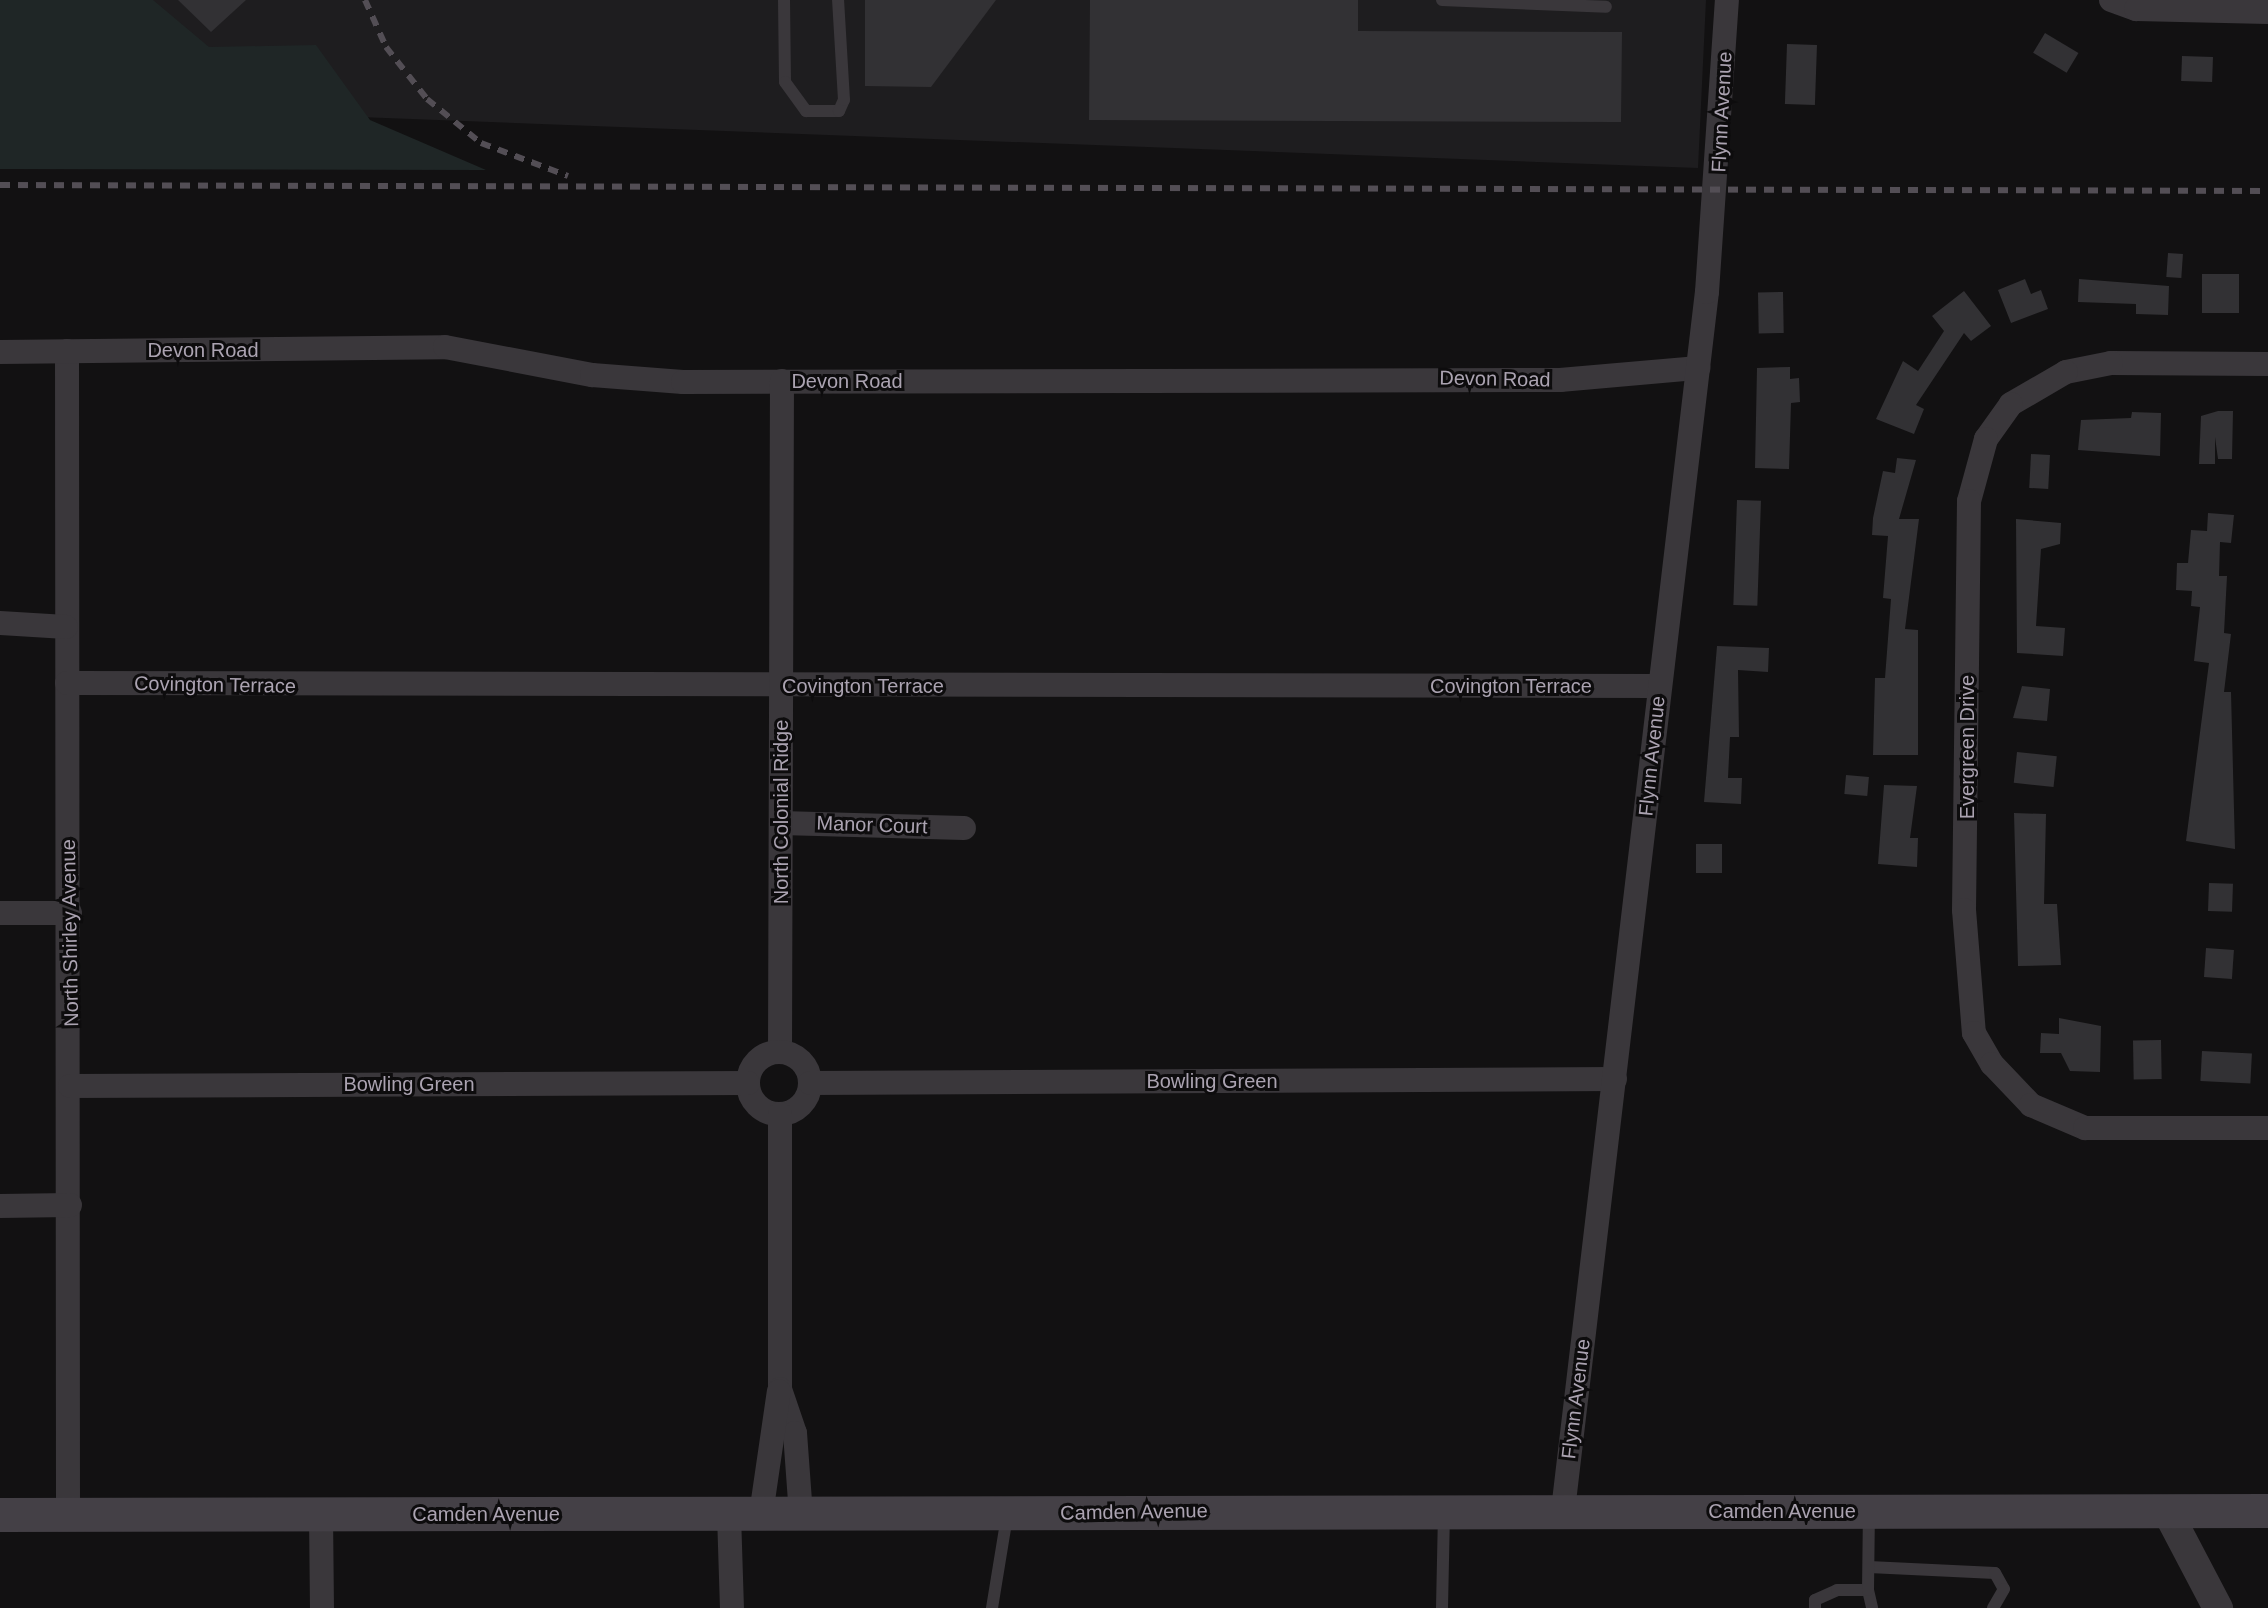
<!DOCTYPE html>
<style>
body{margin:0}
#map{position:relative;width:2268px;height:1608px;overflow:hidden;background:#121112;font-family:Arial,sans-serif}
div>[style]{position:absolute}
.built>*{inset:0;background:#1e1d1f}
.green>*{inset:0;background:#1f2626}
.building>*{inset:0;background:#323134;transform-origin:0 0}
.service>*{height:12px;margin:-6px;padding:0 6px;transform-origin:6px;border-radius:6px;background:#3a373b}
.minor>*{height:24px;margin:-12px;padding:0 12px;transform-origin:12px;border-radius:12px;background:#3a373b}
.minor>.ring{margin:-12px;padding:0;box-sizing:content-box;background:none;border:24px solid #3a373b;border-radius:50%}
.tertiary>*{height:30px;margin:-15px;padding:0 15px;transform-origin:15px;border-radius:15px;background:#3a373b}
.secondary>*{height:34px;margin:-17px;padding:0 17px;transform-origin:17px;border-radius:17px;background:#444046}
.rail>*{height:6px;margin-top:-3px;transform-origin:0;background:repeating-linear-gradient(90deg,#534e55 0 10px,transparent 0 18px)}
span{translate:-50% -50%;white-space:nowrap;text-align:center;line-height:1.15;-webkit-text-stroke:6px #0d0c0d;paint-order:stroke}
.street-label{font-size:20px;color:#aba3b1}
</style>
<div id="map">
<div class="built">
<i style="clip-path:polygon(0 0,1706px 0,1698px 168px,200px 111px)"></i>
</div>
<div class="green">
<i style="clip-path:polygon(0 0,153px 0,209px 47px,316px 45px,370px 120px,486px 170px,0 169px)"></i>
</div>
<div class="building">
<i style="clip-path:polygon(178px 0,246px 0,211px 32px)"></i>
<i style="clip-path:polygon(865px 0,996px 0,931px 87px,865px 86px)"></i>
<i style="clip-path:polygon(1090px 0,1358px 0,1358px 31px,1622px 32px,1621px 122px,1089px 120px)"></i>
<i style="left:2045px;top:33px;width:39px;height:23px;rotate:31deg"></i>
<i style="left:1787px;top:44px;width:30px;height:60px;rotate:2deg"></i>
<i style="left:2182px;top:56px;width:31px;height:25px;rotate:2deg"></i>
<i style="left:2168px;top:253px;width:15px;height:24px;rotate:4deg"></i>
<i style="left:2202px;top:274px;width:37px;height:39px"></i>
<i style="clip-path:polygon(2025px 279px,2031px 294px,2041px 290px,2048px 309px,2011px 323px,1998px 290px)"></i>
<i style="clip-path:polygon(2079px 279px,2169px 286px,2168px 315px,2136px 314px,2136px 304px,2078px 302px)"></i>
<i style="clip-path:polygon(1964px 291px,1991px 326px,1971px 341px,1964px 333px,1916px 405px,1924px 409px,1914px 434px,1876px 419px,1903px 361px,1918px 371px,1944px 331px,1932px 316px)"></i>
<i style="left:1783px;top:292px;width:41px;height:25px;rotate:89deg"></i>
<i style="clip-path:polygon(1790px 367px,1790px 379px,1799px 378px,1800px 402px,1791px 403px,1789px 469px,1755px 468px,1757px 368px)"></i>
<i style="clip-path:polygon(2218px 411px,2233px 411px,2232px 459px,2218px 459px,2215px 437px,2215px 464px,2199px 464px,2201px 416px)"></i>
<i style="clip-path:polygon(2132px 412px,2161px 413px,2160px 456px,2078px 450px,2081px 420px,2131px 418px)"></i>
<i style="left:2031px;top:454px;width:19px;height:34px;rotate:3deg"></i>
<i style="clip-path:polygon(1897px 458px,1916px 460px,1899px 519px,1919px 519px,1905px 629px,1918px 630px,1918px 755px,1873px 755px,1875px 678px,1885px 678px,1891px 599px,1883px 598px,1888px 536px,1872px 535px,1873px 518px,1883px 471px,1895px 473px)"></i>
<i style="left:1737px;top:500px;width:24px;height:105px;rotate:2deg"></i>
<i style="clip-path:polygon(2208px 513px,2234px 515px,2231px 543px,2220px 542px,2219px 576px,2227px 576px,2224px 633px,2231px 634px,2224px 692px,2231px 692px,2235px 849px,2186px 841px,2209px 663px,2194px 661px,2200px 607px,2191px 606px,2192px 591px,2176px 590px,2177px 563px,2188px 563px,2191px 530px,2207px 531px)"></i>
<i style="clip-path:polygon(2016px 519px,2061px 523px,2060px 544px,2041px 549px,2036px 626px,2065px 628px,2063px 656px,2017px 653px)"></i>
<i style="clip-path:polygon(1717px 646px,1769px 648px,1768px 672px,1738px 670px,1739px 737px,1730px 737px,1728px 778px,1742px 778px,1741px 804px,1704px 802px)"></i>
<i style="clip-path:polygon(2022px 686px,2050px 689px,2047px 721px,2013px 718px)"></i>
<i style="left:2017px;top:752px;width:40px;height:31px;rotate:6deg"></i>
<i style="left:1846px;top:775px;width:23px;height:19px;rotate:5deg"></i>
<i style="clip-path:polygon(1884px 785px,1917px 786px,1910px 838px,1918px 838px,1917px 867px,1878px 864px)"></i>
<i style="clip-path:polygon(2014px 813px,2046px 814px,2044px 904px,2057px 904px,2061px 965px,2018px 966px)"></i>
<i style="left:1722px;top:844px;width:29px;height:26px;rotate:90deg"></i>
<i style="left:2209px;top:883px;width:24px;height:28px;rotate:2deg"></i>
<i style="left:2206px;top:948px;width:28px;height:29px;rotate:4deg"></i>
<i style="clip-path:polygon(2059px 1018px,2101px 1026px,2100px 1072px,2070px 1071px,2061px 1053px,2040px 1053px,2041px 1033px,2059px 1034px)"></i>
<i style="left:2161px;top:1040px;width:39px;height:28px;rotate:89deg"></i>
<i style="left:2202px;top:1051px;width:50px;height:30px;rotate:3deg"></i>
</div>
<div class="service">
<i style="left:784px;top:0;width:82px;rotate:89.3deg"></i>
<i style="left:785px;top:82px;width:36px;rotate:54deg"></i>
<i style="left:806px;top:111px;width:33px"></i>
<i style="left:839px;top:111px;width:12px;rotate:-66deg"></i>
<i style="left:844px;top:100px;width:100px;rotate:-93.4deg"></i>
<i style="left:1442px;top:0;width:164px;rotate:2.4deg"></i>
<i style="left:1869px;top:1567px;width:126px;rotate:2.7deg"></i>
<i style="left:1995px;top:1573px;width:18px;rotate:61deg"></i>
<i style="left:2004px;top:1589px;width:22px;rotate:120deg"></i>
<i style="left:1868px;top:1590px;width:18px;rotate:77deg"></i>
<i style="left:992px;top:1608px;width:93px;rotate:-80.7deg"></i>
<i style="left:1442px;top:1608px;width:95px;rotate:-88.8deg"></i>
<i style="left:1815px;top:1608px;width:8px;rotate:-90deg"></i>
<i style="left:1815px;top:1600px;width:24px;rotate:-24deg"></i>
<i style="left:1837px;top:1590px;width:31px"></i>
<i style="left:1868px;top:1590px;width:78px;rotate:-89.3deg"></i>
</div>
<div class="minor">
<i style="left:2111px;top:0;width:27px;rotate:20deg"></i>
<i style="left:2136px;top:9px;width:132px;rotate:1.3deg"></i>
<i style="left:67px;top:351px;width:1164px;rotate:89.95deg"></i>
<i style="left:0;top:352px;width:445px;rotate:-0.6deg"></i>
<i style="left:445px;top:347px;width:150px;rotate:10.8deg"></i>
<i style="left:592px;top:375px;width:91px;rotate:4.4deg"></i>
<i style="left:683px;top:382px;width:877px;rotate:-0.13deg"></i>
<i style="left:1560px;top:380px;width:139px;rotate:-5deg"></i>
<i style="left:2268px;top:364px;width:157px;rotate:-179.6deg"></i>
<i style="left:2111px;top:363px;width:46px;rotate:168.7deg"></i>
<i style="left:2066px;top:372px;width:64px;rotate:149.8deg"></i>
<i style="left:2011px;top:404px;width:43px;rotate:125.5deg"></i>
<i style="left:1986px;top:439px;width:64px;rotate:105.3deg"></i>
<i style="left:1969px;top:501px;width:409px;rotate:90.7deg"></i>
<i style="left:1964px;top:910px;width:123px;rotate:85.4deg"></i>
<i style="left:1974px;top:1033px;width:36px;rotate:60deg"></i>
<i style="left:1992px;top:1064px;width:57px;rotate:46.4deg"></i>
<i style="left:2031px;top:1105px;width:59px;rotate:23.1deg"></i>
<i style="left:2085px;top:1128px;width:183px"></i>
<i style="left:0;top:623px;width:66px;rotate:3.5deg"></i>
<i style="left:67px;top:683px;width:1592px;rotate:0.11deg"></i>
<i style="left:781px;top:823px;width:183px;rotate:1.6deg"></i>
<i style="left:0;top:913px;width:70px"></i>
<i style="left:780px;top:1052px;width:671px;rotate:-89.83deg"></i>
<i class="ring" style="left:748px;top:1052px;width:38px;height:38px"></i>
<i style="left:810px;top:1083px;width:805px;rotate:-0.28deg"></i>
<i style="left:70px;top:1086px;width:678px;rotate:-0.25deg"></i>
<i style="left:780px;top:1114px;width:275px;rotate:90deg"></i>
<i style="left:780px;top:1389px;width:46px;rotate:71.2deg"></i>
<i style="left:795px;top:1433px;width:81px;rotate:85.8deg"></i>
<i style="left:0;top:1206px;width:70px;rotate:-0.8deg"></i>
<i style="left:1563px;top:1510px;width:1226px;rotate:-83.26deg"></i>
<i style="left:1707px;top:292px;width:293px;rotate:-86.1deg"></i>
<i style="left:321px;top:1514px;width:94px;rotate:89.4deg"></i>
<i style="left:729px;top:1514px;width:94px;rotate:88.2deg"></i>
<i style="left:761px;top:1514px;width:124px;rotate:-81.7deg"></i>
</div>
<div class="tertiary">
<i style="left:2167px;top:1511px;width:110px;rotate:62.3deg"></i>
</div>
<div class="secondary">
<i style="left:0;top:1515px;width:2268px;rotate:-0.1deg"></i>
</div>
<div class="rail">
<i style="left:365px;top:0;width:51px;rotate:65.9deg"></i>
<i style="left:386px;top:47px;width:66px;rotate:51.7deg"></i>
<i style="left:427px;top:99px;width:70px;rotate:39.2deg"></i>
<i style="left:481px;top:143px;width:93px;rotate:20.8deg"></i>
<i style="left:0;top:185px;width:2268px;rotate:0.15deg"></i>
</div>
<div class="street-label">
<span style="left:1722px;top:112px;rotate:-87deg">Flynn Avenue</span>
<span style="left:203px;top:350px">Devon Road</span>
<span style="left:1495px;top:379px;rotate:1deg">Devon Road</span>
<span style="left:847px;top:381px">Devon Road</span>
<span style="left:215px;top:685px;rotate:1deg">Covington Terrace</span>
<span style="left:863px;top:686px">Covington Terrace</span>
<span style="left:1511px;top:686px">Covington Terrace</span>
<span style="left:1967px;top:747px;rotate:-90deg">Evergreen Drive</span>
<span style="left:1652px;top:756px;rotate:-84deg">Flynn Avenue</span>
<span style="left:781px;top:812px;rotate:-90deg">North Colonial Ridge</span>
<span style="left:872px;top:825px;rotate:2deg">Manor Court</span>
<span style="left:70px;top:933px;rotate:-91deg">North Shirley Avenue</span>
<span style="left:1212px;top:1081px">Bowling Green</span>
<span style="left:409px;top:1084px">Bowling Green</span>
<span style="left:1576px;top:1399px;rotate:-83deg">Flynn Avenue</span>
<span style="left:1782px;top:1511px">Camden Avenue</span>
<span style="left:1134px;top:1512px;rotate:-1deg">Camden Avenue</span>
<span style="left:486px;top:1514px">Camden Avenue</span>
</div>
</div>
